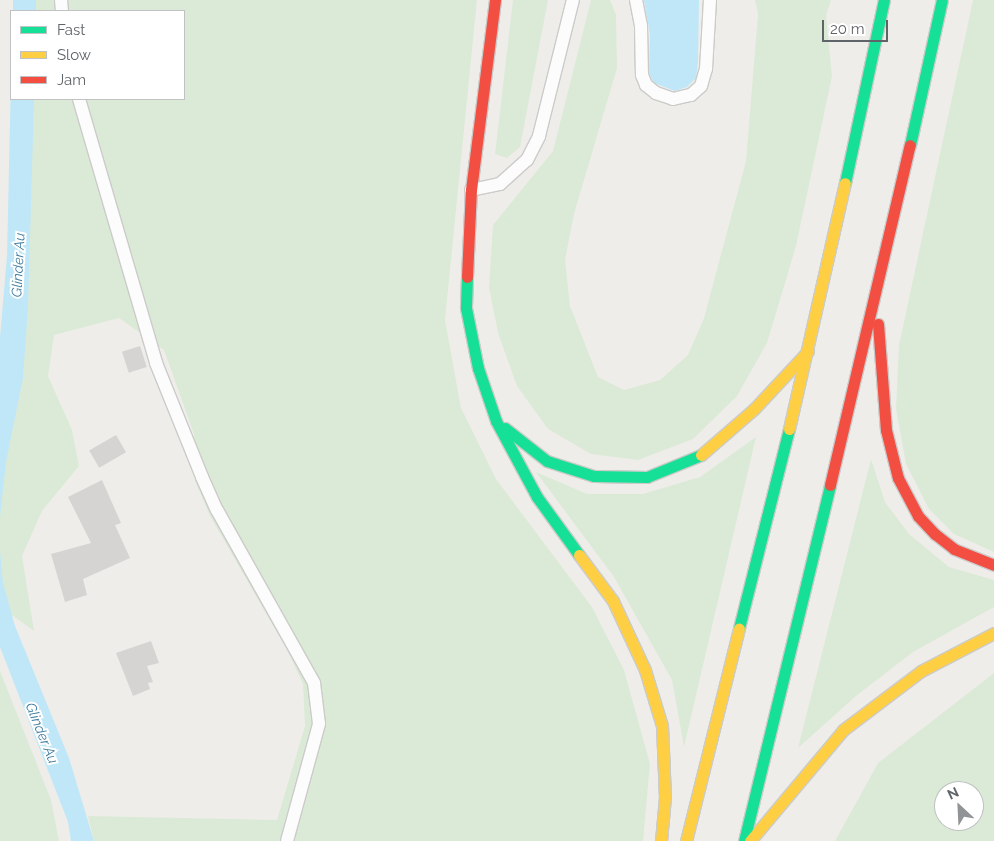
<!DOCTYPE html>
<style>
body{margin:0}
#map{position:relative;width:994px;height:841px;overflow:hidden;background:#efedea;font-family:Raleway,sans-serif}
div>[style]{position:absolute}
.green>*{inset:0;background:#dbead6}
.water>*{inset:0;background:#bfe7f8;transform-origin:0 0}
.building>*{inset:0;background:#d6d4d3;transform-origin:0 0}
.roads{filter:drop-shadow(1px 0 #cbcbca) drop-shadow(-1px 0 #cbcbca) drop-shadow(0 1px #cbcbca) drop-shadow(0 -1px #cbcbca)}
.lane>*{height:12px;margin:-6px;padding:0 6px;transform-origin:6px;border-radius:6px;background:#fdfcfc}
.fast>*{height:11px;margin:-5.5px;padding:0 5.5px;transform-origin:5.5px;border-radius:5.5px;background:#16e098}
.slow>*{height:11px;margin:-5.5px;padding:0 5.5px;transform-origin:5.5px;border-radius:5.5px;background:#ffcf43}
.jam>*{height:11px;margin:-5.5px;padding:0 5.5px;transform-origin:5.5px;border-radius:5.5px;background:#f24e42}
span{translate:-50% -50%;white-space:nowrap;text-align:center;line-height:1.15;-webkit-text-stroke:4px #fff;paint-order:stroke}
.water-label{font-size:14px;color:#3f7ca0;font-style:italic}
.legend{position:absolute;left:10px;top:10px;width:175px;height:90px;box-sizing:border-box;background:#fff;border:1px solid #bfc1c3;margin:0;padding:6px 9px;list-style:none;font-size:15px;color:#5f6468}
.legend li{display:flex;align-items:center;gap:10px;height:25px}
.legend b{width:25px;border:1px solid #bfc1c3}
.north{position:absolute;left:934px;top:781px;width:50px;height:50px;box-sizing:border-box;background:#fff;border:1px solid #bfc1c3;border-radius:50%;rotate:335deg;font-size:14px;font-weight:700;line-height:20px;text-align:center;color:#5f6468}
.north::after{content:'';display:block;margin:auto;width:18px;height:22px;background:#919496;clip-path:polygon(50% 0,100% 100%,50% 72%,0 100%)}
.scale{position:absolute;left:822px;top:20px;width:66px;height:22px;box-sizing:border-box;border:2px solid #5f6468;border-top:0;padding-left:6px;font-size:15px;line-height:18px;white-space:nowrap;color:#5f6468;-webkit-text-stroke:4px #fff;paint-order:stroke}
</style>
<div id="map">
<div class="green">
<i style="clip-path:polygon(33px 0,477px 0,445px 320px,461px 408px,496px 479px,592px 607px,624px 670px,650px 764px,643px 841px,94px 841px,88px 816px,277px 820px,305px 726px,303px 684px,287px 650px,210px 516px,195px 481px,194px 434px,164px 350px,119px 318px,54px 335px,48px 376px,72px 430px,79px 466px,42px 511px,22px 556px,34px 631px,9px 613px,0 585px,0 459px,31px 99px,184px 99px,184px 11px,33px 11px)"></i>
<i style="clip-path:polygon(513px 0,548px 0,520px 147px,507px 158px,495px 154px)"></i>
<i style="clip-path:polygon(591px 0,610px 0,616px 15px,617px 68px,574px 214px,565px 260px,570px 306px,598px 377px,624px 390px,660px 380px,688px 355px,704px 318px,746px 161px,758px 14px,755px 0,831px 0,826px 16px,832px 76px,796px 246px,767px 343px,737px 396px,693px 439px,638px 460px,591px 454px,548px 429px,517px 386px,498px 333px,489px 287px,493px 225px,553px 151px)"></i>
<i style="clip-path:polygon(973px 0,994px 0,994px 552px,954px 534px,929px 509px,906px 464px,896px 409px,899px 345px)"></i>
<i style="clip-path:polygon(756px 437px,684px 747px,672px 680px,614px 577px,536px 472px,587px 494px,643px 494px,700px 477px)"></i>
<i style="clip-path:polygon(871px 459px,885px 502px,909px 534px,949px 567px,994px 580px,994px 607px,913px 652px,856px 696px,798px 748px)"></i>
<i style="clip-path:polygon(0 671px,51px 800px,59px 841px,0 841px)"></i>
<i style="clip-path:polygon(evenodd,994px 673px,994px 841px,835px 841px,878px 763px,994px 673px,944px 791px,974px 791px,974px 821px,944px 821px,944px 791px)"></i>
</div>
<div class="water">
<i style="left:13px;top:0;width:23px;height:11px"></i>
<i style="clip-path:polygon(644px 0,699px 0,698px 62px,696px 78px,687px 87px,675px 91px,654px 83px,649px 73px,650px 35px)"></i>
<i style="clip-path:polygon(11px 78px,11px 99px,34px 99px,28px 307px,23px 378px,6px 462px,0 517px,0 337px,7px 256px)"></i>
<i style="clip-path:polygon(0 551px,3px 583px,15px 626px,69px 758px,94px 841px,71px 841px,68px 822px,0 647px)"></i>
</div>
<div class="building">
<i style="left:140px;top:346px;width:22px;height:19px;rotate:72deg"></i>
<i style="left:116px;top:435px;width:20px;height:31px;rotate:60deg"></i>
<i style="clip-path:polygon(102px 480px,121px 523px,115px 525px,130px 558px,83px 579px,87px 595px,65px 602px,51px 554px,91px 543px,68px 497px)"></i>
<i style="clip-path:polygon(151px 641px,159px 663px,147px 666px,153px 682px,148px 683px,150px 689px,133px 696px,116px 653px)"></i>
</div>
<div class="roads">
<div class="lane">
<i style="left:61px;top:0;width:11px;rotate:85deg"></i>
<i style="left:636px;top:0;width:25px;rotate:79deg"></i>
<i style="left:641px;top:25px;width:50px;rotate:88.9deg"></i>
<i style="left:642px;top:75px;width:11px;rotate:68deg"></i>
<i style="left:646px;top:85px;width:13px;rotate:39deg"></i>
<i style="left:656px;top:93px;width:18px;rotate:19deg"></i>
<i style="left:673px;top:99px;width:18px;rotate:-13deg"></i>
<i style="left:691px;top:95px;width:13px;rotate:-42deg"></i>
<i style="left:701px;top:86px;width:18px;rotate:-74deg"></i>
<i style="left:706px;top:69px;width:69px;rotate:-86.7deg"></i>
<i style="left:79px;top:99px;width:275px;rotate:73.7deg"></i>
<i style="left:156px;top:363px;width:123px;rotate:68deg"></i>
<i style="left:202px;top:477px;width:36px;rotate:66deg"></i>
<i style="left:217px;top:510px;width:198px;rotate:60.7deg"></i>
<i style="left:314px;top:683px;width:41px;rotate:83deg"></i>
<i style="left:319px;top:724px;width:121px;rotate:105.3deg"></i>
<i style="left:471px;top:190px;width:30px;rotate:-12deg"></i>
<i style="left:500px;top:184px;width:36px;rotate:-42deg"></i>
<i style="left:527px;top:160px;width:27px;rotate:-63deg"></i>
<i style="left:539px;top:136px;width:140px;rotate:-76deg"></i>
</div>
<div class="fast">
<i style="left:910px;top:145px;width:148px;rotate:-77.6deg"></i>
<i style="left:845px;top:183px;width:187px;rotate:-78deg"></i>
<i style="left:467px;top:277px;width:31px;rotate:92deg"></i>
<i style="left:466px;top:308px;width:61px;rotate:78.7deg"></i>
<i style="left:478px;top:368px;width:56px;rotate:71.2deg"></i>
<i style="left:496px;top:421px;width:86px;rotate:61.7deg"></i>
<i style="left:537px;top:497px;width:72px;rotate:54.1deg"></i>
<i style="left:505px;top:428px;width:53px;rotate:38.2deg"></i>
<i style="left:547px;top:461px;width:49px;rotate:17.7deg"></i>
<i style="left:594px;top:476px;width:53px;rotate:1.1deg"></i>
<i style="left:647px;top:477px;width:58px;rotate:-22.2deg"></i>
<i style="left:739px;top:628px;width:205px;rotate:-75.9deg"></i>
<i style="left:744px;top:841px;width:366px;rotate:-76.4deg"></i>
</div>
<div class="slow">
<i style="left:789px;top:429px;width:252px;rotate:-77.2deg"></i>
<i style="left:701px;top:455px;width:70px;rotate:-41deg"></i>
<i style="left:754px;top:409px;width:79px;rotate:-47deg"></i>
<i style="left:579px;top:555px;width:57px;rotate:53.5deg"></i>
<i style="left:613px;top:601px;width:76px;rotate:65.1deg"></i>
<i style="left:645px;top:670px;width:59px;rotate:73.1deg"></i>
<i style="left:662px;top:726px;width:71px;rotate:87.6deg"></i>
<i style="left:665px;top:797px;width:44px;rotate:95.2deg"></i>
<i style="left:686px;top:841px;width:219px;rotate:-76deg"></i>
<i style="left:750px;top:841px;width:145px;rotate:-50deg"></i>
<i style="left:843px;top:730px;width:98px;rotate:-37.1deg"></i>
<i style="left:921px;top:671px;width:82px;rotate:-27.5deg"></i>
</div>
<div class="jam">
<i style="left:467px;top:277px;width:87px;rotate:-87.4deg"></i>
<i style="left:471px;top:190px;width:192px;rotate:-82.8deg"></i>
<i style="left:878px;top:324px;width:106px;rotate:85.7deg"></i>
<i style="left:886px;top:430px;width:49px;rotate:76deg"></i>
<i style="left:898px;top:478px;width:43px;rotate:62.2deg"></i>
<i style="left:918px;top:516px;width:25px;rotate:47deg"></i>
<i style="left:935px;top:534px;width:24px;rotate:38deg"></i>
<i style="left:954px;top:549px;width:43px;rotate:21.8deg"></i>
<i style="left:830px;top:485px;width:349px;rotate:-76.8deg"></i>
</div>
</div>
<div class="water-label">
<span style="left:18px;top:265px;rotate:-87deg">Glinder Au</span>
<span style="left:42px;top:733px;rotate:68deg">Glinder Au</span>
</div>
<ul class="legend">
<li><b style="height:6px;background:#16e098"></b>Fast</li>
<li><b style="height:6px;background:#ffcf43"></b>Slow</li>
<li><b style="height:6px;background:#f24e42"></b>Jam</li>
</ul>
<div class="north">N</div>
<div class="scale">20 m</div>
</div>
